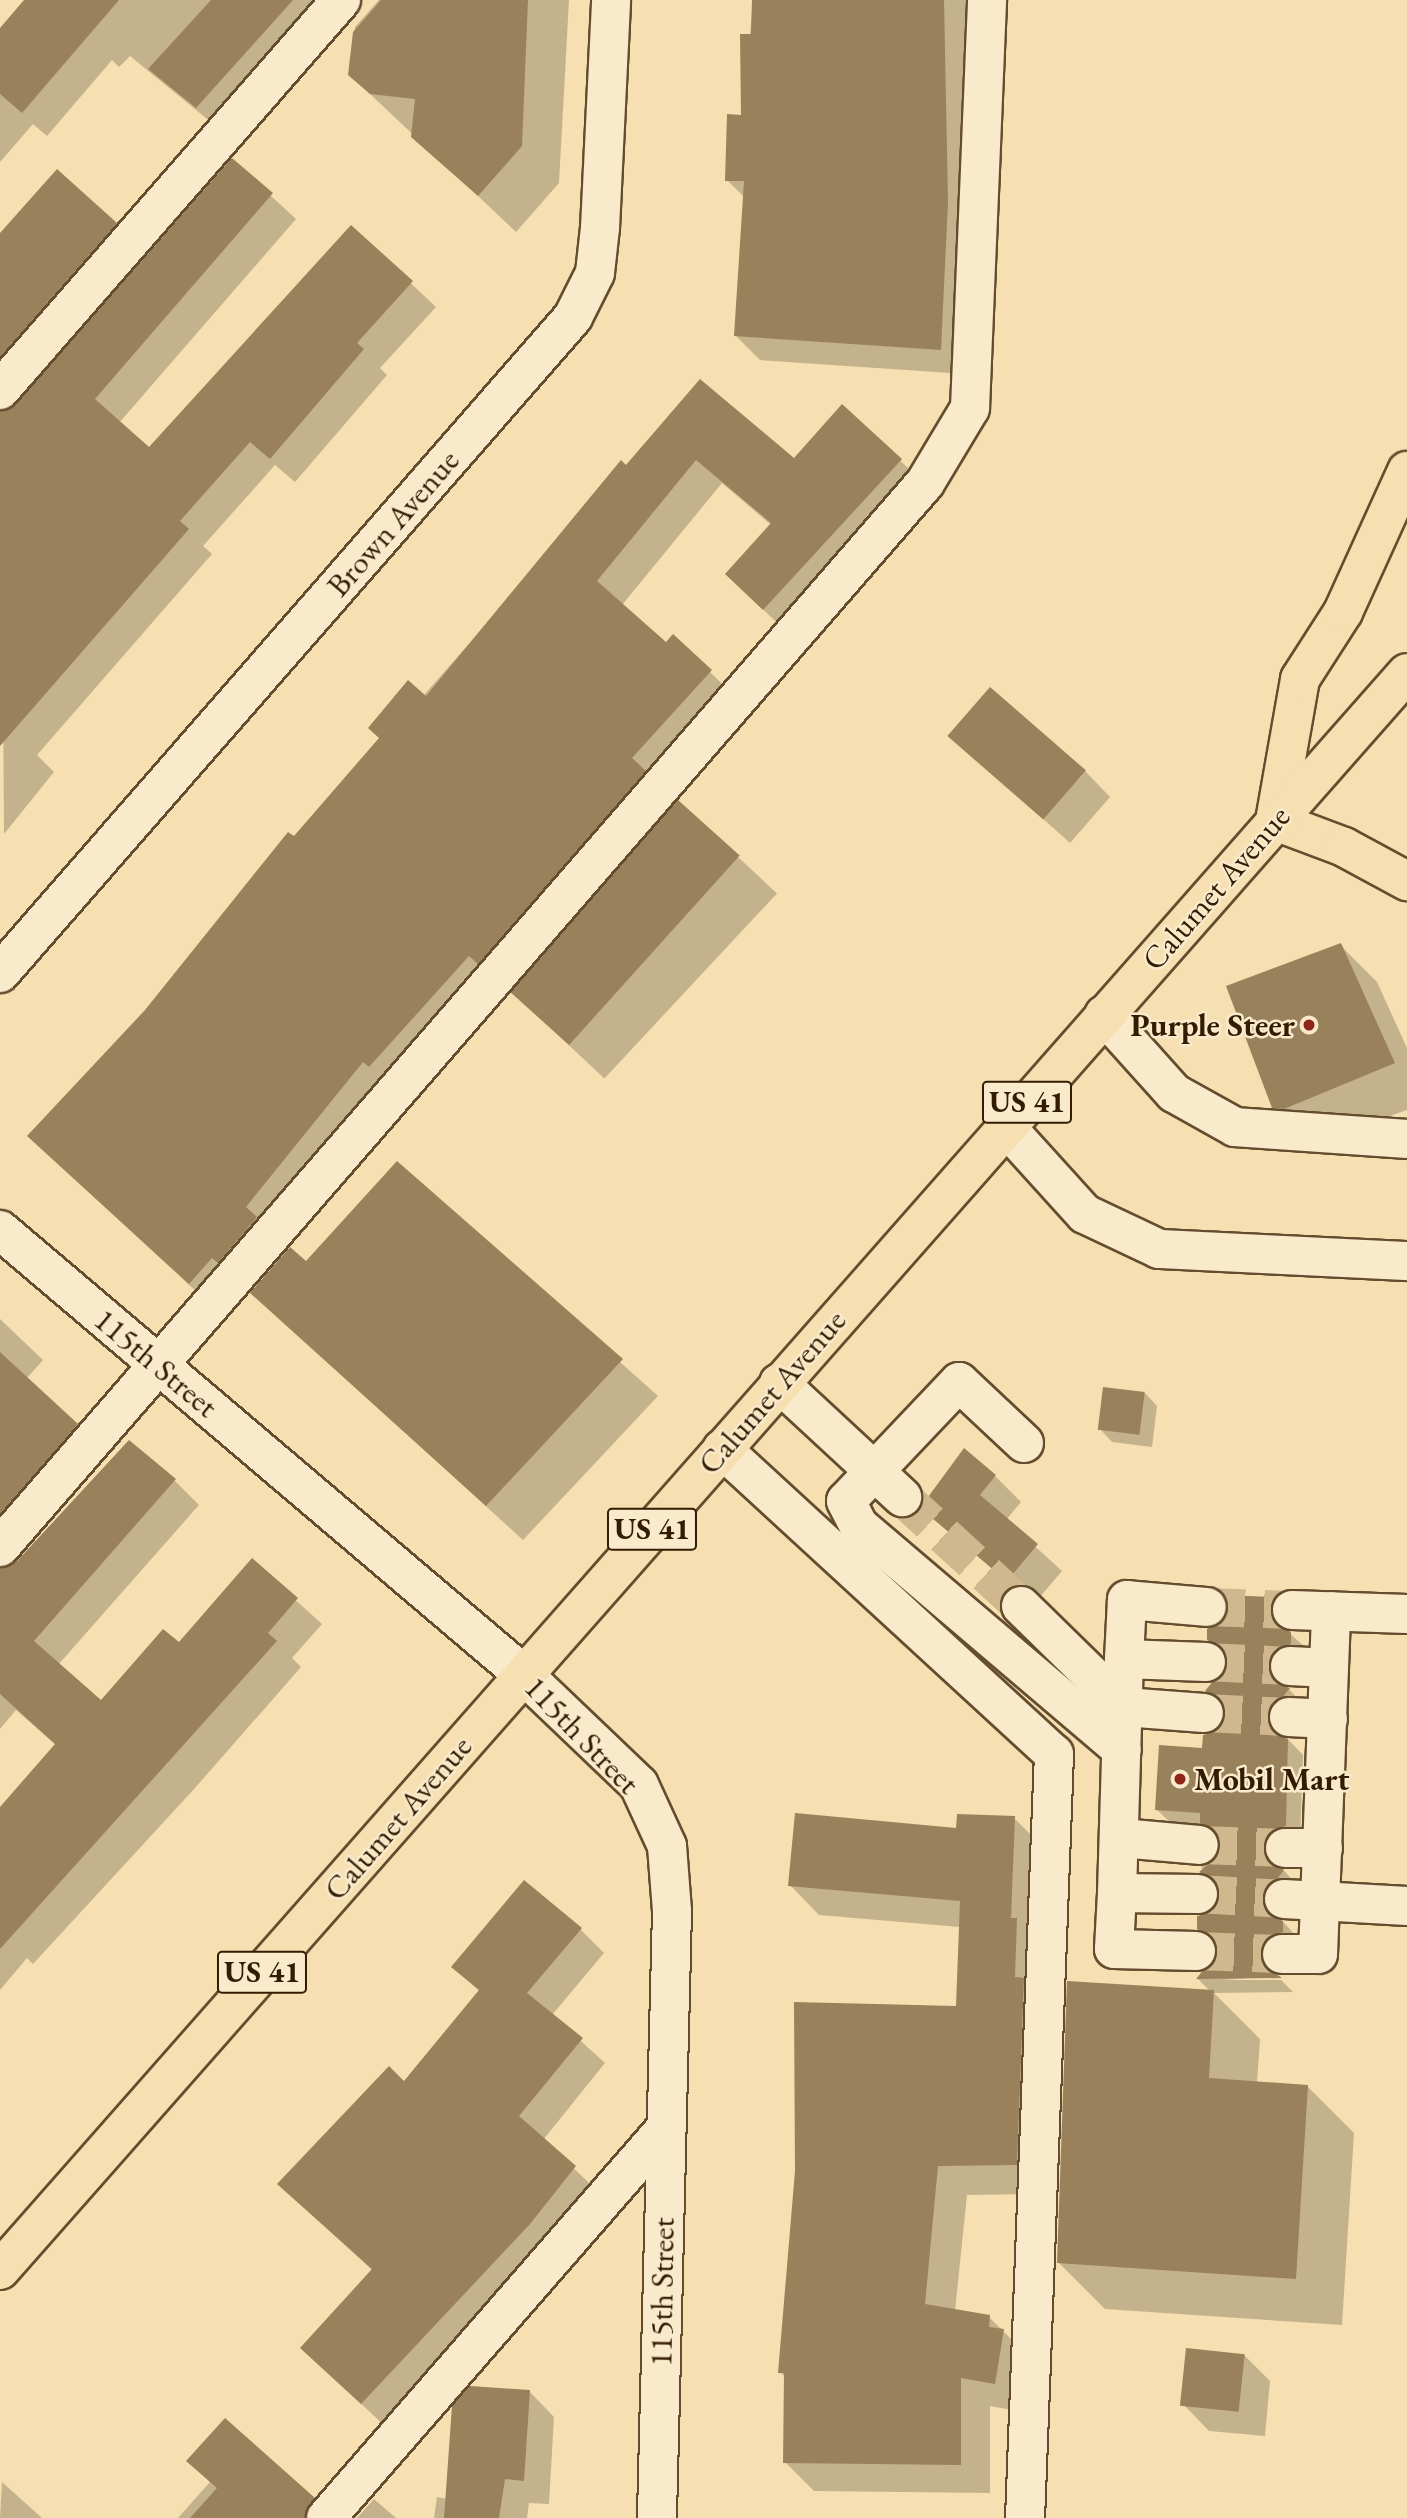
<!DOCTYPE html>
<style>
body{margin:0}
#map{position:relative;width:1407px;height:2518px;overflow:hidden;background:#f6dfb0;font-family:"EB Garamond",serif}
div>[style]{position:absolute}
.shadow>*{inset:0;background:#0003;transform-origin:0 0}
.building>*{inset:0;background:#99815c;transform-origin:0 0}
.minor-tunnel>*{height:38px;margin-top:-19px;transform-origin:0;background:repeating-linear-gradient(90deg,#cfb88d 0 38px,transparent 0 57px)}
.roads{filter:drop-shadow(2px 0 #644d2e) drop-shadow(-2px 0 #644d2e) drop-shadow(0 2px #644d2e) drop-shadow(0 -2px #644d2e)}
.minor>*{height:38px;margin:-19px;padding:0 19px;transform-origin:19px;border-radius:19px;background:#f9eacc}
.major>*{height:38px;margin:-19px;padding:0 19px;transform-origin:19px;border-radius:19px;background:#f6dfb0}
.dots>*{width:19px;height:19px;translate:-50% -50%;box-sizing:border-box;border:4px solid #f9eacc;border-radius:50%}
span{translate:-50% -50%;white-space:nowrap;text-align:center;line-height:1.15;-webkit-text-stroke:5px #f9eacc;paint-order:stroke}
.shield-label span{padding:2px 5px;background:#f9eacc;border:2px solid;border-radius:5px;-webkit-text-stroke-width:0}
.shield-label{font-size:30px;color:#341c02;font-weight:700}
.street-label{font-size:32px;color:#341c02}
.poi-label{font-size:32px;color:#341c02;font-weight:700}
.right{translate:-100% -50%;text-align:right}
.left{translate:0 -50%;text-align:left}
</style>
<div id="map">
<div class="shadow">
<i style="clip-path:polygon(27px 0,320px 0,212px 123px,130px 56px,119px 67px,112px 60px,47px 136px,33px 124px,0 162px,0 31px)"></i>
<i style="clip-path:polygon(379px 0,569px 0,559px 183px,516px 232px,350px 75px,355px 27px)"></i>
<i style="clip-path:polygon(753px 0,969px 0,965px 374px,760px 360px,735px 335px,744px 197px,727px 180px,743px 117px)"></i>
<i style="clip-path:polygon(232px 160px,296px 219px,119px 423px,149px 449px,351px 227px,436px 307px,380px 368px,387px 375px,295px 482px,275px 465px,203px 546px,212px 554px,37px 755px,54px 772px,4px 834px,0 234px,116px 224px,140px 248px,5px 410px,17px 406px)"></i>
<i style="clip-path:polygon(700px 381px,794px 460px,842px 406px,926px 485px,789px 634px,752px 599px,771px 525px,722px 483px,622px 605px,667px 644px,673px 637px,735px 696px,214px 1308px,54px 1160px,146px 1011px)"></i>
<i style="clip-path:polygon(951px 736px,1085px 771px,1110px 797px,1070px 843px)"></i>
<i style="left:679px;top:802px;width:134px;height:253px;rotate:43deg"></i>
<i style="clip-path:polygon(1340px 945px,1377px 982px,1407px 1048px,1407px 1110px,1311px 1144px,1274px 1107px)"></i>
<i style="clip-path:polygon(397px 1163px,658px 1396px,523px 1540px,252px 1293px,306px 1264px)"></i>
<i style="clip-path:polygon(0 1319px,43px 1360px,26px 1379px,102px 1450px,3px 1568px,174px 1480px,199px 1505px,58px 1665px,101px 1703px,179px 1645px,252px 1561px,322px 1624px,292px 1658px,301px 1667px,195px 1788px,33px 1964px,27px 1958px,0 1990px,0 1813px,56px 1745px,16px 1710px,0 1729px)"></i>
<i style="clip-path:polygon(1145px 1393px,1157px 1406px,1152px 1447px,1112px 1442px,1100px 1429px)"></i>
<i style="clip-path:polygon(995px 1476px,1021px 1502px,1006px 1520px,1062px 1571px,1033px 1605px,923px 1508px)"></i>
<i style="clip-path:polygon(1274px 1599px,1289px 1614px,1287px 1631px,1306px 1648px,1282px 1682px,1303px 1704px,1281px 1732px,1303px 1755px,1300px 1841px,1277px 1863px,1298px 1886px,1276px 1914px,1297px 1937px,1274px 1969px,1276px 1976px,1223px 1980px,1281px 1980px,1293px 1992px,1214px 1993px,1260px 2039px,1257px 2083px,1307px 2086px,1354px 2133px,1342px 2325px,1105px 2309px,1058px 2262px,1211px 1992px,1198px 1979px,1220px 1953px,1199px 1928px,1222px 1895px,1201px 1867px,1218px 1859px,1219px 1838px,1206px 1826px,1172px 1824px,1157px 1810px,1204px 1750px,1204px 1736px,1224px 1726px,1225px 1708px,1207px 1691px,1230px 1664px,1208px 1639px)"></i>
<i style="clip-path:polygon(1014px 1818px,1043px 1847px,1045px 2194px,967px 2195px,955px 2311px,989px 2317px,1032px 2360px,1023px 2412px,990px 2406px,990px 2493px,814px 2491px,785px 2462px,786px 2378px,780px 2372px,957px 2007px,960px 1927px,819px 1915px,790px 1885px)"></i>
<i style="clip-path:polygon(580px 1929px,604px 1953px,552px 2015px,605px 2063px,543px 2140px,598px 2191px,386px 2427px,326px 2371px,373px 2271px,279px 2184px,404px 2083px,480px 1992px,454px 1966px)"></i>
<i style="clip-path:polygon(1244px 2355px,1270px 2381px,1265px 2436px,1209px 2431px,1184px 2405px)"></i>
<i style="clip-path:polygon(530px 2392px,554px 2417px,549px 2504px,529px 2503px,527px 2518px,434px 2518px,437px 2497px,447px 2499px)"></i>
<i style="clip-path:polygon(189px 2461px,291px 2479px,315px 2504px,302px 2518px,178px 2518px,210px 2482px)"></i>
<i style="clip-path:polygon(2px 2482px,42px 2518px,0 2518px)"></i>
<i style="clip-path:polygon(374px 2499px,396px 2518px,357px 2518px)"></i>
</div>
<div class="building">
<i style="clip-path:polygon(24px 0,119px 0,22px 113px,0 94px,0 28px)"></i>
<i style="clip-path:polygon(211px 0,293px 0,196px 108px,148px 69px)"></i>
<i style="clip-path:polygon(381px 0,528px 0,522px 146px,478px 196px,411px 137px,415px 99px,370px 94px,348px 75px,353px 32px)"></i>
<i style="clip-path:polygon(752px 0,944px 0,948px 202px,941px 350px,734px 336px,744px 181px,725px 181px,727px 114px,741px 115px,740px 34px,751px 34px)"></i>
<i style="clip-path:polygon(232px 158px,273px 193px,95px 399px,149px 447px,351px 225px,413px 281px,357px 343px,364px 349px,270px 459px,250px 442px,180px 521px,189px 529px,0 746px,0 411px,16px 404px)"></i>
<i style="clip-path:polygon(57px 169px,117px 223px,0 357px,0 233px)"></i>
<i style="clip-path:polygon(700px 379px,794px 458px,842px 404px,902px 459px,763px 610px,725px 574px,771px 523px,696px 460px,597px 581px,666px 642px,673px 634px,712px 670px,632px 758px,646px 771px,478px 964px,469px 956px,369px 1067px,363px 1062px,246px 1207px,257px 1217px,218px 1263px,212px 1258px,189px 1284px,27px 1136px,145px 1010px,288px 832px,294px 836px,379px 738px,368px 728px,408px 680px,426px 696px,621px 460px,626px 465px)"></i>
<i style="left:990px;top:687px;width:127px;height:65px;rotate:41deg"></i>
<i style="left:678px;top:800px;width:83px;height:255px;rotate:42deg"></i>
<i style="clip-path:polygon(1341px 943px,1395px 1063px,1284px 1109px,1272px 1108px,1226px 986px)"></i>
<i style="clip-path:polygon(397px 1161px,623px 1359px,486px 1506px,250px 1293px,290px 1247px,306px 1261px)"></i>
<i style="clip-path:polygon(0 1352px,78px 1424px,0 1514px)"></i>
<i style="left:1103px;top:1387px;width:42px;height:43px;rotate:7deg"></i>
<i style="clip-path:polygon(129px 1440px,176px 1479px,34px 1641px,101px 1700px,163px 1629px,179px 1642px,252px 1558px,298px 1598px,268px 1633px,277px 1641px,0 1949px,0 1807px,55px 1744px,0 1694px,0 1568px,17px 1561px)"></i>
<i style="clip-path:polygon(964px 1448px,996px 1475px,980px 1495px,1038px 1544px,1007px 1581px,920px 1508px)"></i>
<i style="clip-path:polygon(1225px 1595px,1275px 1597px,1272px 1620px,1291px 1632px,1291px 1644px,1272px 1654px,1268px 1666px,1278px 1684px,1290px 1688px,1267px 1717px,1277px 1735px,1288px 1739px,1286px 1826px,1274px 1829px,1263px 1847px,1266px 1859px,1284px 1870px,1262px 1898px,1271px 1917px,1283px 1921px,1283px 1932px,1271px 1935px,1260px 1953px,1263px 1965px,1282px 1978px,1196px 1979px,1218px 1952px,1215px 1940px,1197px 1929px,1197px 1916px,1209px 1913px,1220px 1895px,1217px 1883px,1199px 1872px,1217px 1857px,1219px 1836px,1200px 1823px,1200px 1813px,1155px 1810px,1159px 1745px,1202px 1748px,1203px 1735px,1214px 1732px,1226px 1715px,1223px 1703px,1205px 1691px,1228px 1663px,1225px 1651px,1207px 1640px,1207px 1629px,1225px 1619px)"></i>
<i style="clip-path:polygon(795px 1813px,956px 1828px,957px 1814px,1015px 1816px,1011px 1918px,1017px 1918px,1015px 1977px,1024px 1978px,1017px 2165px,938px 2166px,925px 2304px,990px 2315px,989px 2327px,1004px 2329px,995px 2384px,961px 2378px,961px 2465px,783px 2463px,784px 2373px,778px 2373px,795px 2171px,794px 2002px,956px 2006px,960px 1901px,788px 1886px)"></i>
<i style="clip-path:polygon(524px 1880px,582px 1928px,527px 1993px,583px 2038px,519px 2116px,576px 2166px,530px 2224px,361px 2404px,300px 2348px,372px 2269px,277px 2184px,389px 2066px,404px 2081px,479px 1990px,451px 1967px)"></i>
<i style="clip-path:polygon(1067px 1981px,1214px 1990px,1209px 2078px,1308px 2085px,1296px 2279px,1057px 2263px)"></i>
<i style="left:1186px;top:2348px;width:59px;height:58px;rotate:6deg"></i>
<i style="clip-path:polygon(470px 2386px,530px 2390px,524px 2481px,505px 2479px,499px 2518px,444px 2518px,452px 2406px)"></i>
<i style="clip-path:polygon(225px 2418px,315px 2498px,305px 2518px,190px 2518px,217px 2488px,186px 2461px)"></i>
</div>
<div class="minor-tunnel">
<i style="left:902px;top:1497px;width:161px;rotate:42.5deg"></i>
<i style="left:1207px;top:1607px;width:85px;rotate:2deg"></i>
<i style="left:1206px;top:1662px;width:84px;rotate:2.7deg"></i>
<i style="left:1204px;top:1713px;width:85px;rotate:2.7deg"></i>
<i style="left:1199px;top:1845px;width:86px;rotate:2deg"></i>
<i style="left:1198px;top:1894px;width:86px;rotate:3.3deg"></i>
<i style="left:1196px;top:1951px;width:86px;rotate:2deg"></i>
</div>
<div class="roads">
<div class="minor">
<i style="left:0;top:390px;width:518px;rotate:-48.83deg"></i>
<i style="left:0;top:973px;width:871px;rotate:-48.86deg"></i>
<i style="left:573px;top:317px;width:49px;rotate:-63.4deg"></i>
<i style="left:595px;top:273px;width:45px;rotate:-83.7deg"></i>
<i style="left:600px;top:228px;width:228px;rotate:-87.2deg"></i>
<i style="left:1104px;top:1015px;width:105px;rotate:48.1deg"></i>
<i style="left:1174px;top:1093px;width:70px;rotate:29.1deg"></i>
<i style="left:1235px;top:1127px;width:172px;rotate:4deg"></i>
<i style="left:1006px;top:1127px;width:118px;rotate:47.8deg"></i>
<i style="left:1085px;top:1214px;width:82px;rotate:25.3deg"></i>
<i style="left:1159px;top:1249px;width:248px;rotate:2.8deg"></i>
<i style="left:0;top:1230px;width:687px;rotate:40.34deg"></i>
<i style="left:524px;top:1675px;width:159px;rotate:43.7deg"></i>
<i style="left:639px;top:1785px;width:67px;rotate:65.3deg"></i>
<i style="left:667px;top:1846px;width:65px;rotate:85.6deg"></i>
<i style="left:672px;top:1911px;width:607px;rotate:91.42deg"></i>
<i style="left:779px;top:1383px;width:168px;rotate:42.8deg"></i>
<i style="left:1024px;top:1443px;width:89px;rotate:-136.8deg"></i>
<i style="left:959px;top:1382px;width:164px;rotate:133.5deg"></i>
<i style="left:846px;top:1501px;width:28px;rotate:63deg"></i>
<i style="left:859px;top:1526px;width:345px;rotate:40.4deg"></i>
<i style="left:722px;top:1449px;width:451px;rotate:42.6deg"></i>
<i style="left:1054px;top:1754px;width:765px;rotate:92.17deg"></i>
<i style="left:0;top:1547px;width:1410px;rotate:-49deg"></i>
<i style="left:925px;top:483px;width:87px;rotate:-59deg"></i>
<i style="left:970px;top:408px;width:408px;rotate:-87.6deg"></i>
<i style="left:1021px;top:1606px;width:144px;rotate:44.4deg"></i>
<i style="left:1124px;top:1707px;width:80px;rotate:4.3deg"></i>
<i style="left:1292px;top:1610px;width:115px;rotate:2deg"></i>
<i style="left:1124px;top:1659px;width:82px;rotate:2.1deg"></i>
<i style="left:1290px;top:1666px;width:39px;rotate:3deg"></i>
<i style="left:1289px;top:1717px;width:39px;rotate:3deg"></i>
<i style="left:1121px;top:1838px;width:78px;rotate:5.1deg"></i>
<i style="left:1285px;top:1848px;width:38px"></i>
<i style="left:1117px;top:1893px;width:56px;rotate:93.1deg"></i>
<i style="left:1114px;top:1949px;width:82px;rotate:1.4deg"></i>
<i style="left:1198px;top:1894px;width:81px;rotate:-179.3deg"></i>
<i style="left:1117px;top:1893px;width:234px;rotate:-88.3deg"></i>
<i style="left:1124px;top:1659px;width:59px;rotate:-87.1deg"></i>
<i style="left:1127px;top:1600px;width:80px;rotate:5deg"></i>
<i style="left:1284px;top:1899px;width:123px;rotate:3.3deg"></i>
<i style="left:1282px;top:1954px;width:36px"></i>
<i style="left:1318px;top:1954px;width:343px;rotate:-87.8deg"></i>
<i style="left:326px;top:2518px;width:517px;rotate:-48.92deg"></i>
</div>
<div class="major">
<i style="left:1275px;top:821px;width:144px;rotate:-80deg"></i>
<i style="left:1300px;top:679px;width:80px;rotate:-57.3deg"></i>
<i style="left:1343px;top:612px;width:155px;rotate:-65.6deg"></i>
<i style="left:1275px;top:821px;width:74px;rotate:20.6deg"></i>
<i style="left:1344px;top:847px;width:72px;rotate:28.4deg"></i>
<i style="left:0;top:2270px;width:2128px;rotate:-48.62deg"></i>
</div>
</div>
<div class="dots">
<i style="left:1309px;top:1025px;background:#8f2418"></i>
<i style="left:1180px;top:1779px;background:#8f2418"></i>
</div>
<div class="shield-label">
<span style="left:1027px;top:1102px">US 41</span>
<span style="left:652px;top:1529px">US 41</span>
<span style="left:262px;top:1972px">US 41</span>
</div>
<div class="street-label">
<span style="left:393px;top:523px;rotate:-49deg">Brown Avenue</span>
<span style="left:1216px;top:888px;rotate:-49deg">Calumet Avenue</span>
<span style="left:156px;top:1363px;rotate:40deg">115th Street</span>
<span style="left:772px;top:1392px;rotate:-49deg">Calumet Avenue</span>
<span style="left:582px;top:1735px;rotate:46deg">115th Street</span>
<span style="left:398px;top:1818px;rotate:-49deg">Calumet Avenue</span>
<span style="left:662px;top:2292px;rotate:-89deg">115th Street</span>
</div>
<div class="poi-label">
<span class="right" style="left:1295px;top:1025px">Purple Steer</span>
<span class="left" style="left:1194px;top:1779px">Mobil Mart</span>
</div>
</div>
